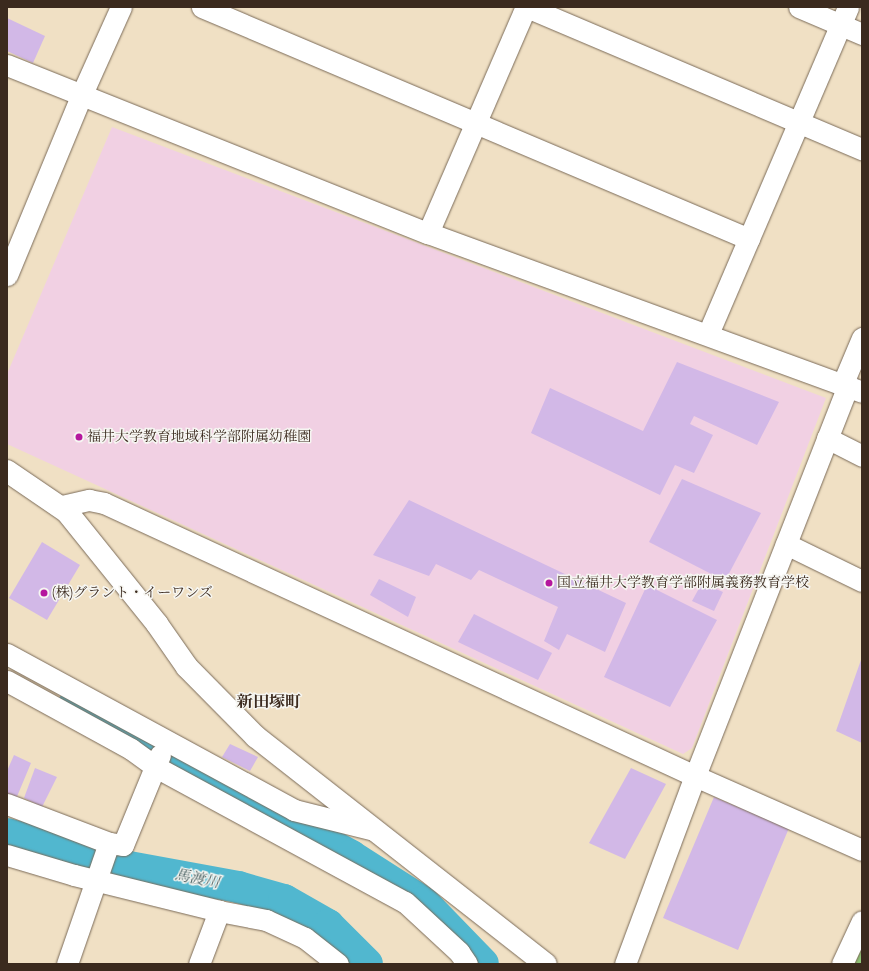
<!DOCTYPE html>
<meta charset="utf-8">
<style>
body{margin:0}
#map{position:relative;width:869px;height:971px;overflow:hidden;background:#f0e0c4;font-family:"IM FELL English","Noto Serif JP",serif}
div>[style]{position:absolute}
.built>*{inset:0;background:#f1d0e3}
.green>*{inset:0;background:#8fc476}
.river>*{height:32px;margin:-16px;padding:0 16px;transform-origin:16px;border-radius:16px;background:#51b7cf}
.building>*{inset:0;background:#d2b8e7}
.roads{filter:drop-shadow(0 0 1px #7a6a58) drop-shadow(0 0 1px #7a6a58)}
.minor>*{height:21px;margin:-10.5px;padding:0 10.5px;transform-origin:10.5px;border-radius:10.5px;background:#fff}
.tertiary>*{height:22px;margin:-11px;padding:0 11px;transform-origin:11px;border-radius:11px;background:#fff}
.dots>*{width:11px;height:11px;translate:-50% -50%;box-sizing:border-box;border:2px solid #f6f6f2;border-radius:50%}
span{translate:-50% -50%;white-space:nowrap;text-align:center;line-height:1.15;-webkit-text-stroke:3px #f6f6f2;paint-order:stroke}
.poi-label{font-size:14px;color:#3b2a1e}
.left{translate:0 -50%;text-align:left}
.water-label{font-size:15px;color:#435b5c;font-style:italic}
.quarter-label{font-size:16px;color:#3b2a1e;font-weight:700}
.frame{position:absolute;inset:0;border:8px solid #3b2a1e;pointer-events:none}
</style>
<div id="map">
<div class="built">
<div style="clip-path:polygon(112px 127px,826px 398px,692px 748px,683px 754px,7px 444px,7px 374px)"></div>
</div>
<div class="green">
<div style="clip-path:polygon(862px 935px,862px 964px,848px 964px)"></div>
</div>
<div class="river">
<div style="left:73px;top:706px;width:316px;rotate:28.3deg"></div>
<div style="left:351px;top:856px;width:85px;rotate:32.6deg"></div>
<div style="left:423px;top:902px;width:86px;rotate:45.9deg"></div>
<div style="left:7px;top:834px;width:126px;rotate:15.1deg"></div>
<div style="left:129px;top:867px;width:111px;rotate:10.4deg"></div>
<div style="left:238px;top:887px;width:48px;rotate:15.8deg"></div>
<div style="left:284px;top:900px;width:51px;rotate:29.6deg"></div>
<div style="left:328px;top:925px;width:55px;rotate:45deg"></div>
</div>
<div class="building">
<div style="clip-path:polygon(7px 18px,45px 36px,33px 63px,7px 51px)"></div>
<div style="clip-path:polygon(677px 362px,779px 402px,757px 445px,694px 416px,690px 424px,713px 435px,694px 473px,675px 465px,660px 495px,531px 433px,550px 388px,643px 431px)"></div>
<div style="clip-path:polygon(682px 479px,761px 513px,725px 581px,649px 542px)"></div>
<div style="clip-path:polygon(409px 500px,626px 603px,605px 652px,567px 634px,559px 650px,544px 641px,558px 607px,479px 570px,471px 580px,436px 564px,429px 576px,373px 555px)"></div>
<div style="clip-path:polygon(42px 542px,80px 565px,47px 620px,9px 598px)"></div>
<div style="clip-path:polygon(379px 579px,416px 597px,408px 617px,370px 595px)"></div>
<div style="clip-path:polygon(702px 583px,723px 592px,714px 611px,692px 601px)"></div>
<div style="clip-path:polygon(647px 585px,717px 620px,670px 707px,604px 677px)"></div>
<div style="clip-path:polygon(474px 614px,552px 653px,538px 680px,458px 642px)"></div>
<div style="clip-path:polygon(862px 657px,862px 743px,836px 731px)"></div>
<div style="clip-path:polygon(230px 744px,258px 757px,250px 771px,222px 757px)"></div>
<div style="clip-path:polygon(14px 755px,31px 763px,16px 799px,7px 796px,7px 771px)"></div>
<div style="clip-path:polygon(35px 768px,57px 777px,42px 807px,24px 798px)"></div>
<div style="clip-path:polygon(631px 768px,666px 784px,625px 859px,589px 843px)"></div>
<div style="clip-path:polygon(714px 797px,789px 828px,738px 950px,663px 918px)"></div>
</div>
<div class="roads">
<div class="minor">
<div style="left:202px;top:7px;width:594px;rotate:22.98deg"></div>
<div style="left:527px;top:7px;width:364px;rotate:23deg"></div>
<div style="left:799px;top:7px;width:69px;rotate:23.2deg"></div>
<div style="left:7px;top:65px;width:453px;rotate:21.8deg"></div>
<div style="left:428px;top:233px;width:462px;rotate:20.1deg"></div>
<div style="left:428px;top:233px;width:246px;rotate:-66.6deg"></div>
<div style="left:7px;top:275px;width:194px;rotate:-67.5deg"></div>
<div style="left:81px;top:96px;width:98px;rotate:-65.8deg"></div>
<div style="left:708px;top:334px;width:356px;rotate:-66.8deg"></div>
<div style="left:843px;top:383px;width:49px;rotate:-67.1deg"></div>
<div style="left:827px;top:438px;width:39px;rotate:27deg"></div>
<div style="left:62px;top:506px;width:28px;rotate:-13deg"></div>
<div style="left:89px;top:500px;width:15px;rotate:11deg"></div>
<div style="left:104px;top:503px;width:651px;rotate:24.79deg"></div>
<div style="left:695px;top:776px;width:183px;rotate:23.9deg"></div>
<div style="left:786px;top:544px;width:85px;rotate:26deg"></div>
<div style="left:7px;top:654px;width:327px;rotate:28.5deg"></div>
<div style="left:294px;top:810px;width:82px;rotate:14deg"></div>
<div style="left:7px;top:681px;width:141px;rotate:28.7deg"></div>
<div style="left:131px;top:749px;width:29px;rotate:36deg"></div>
<div style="left:154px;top:766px;width:285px;rotate:28.5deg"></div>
<div style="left:405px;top:902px;width:74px;rotate:42.8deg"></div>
<div style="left:459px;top:952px;width:14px;rotate:56deg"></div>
<div style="left:7px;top:804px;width:109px;rotate:20.9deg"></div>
<div style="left:109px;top:843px;width:14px;rotate:8deg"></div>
<div style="left:123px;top:845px;width:97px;rotate:-67.7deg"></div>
<div style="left:7px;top:855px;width:70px;rotate:16.6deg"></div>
<div style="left:74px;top:875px;width:149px;rotate:13.9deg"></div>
<div style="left:219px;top:911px;width:48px;rotate:10.8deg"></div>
<div style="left:266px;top:920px;width:43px;rotate:24.8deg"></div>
<div style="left:305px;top:938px;width:42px;rotate:38.2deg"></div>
<div style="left:67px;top:964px;width:128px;rotate:-70.9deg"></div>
<div style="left:199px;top:964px;width:57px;rotate:-69.3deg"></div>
<div style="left:625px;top:964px;width:201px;rotate:-69.6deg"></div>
<div style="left:695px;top:776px;width:420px;rotate:-68.6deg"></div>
<div style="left:842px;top:964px;width:47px;rotate:-65.1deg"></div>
</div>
<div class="tertiary">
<div style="left:7px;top:471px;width:73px;rotate:34.3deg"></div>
<div style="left:67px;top:512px;width:144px;rotate:51.2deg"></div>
<div style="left:157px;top:624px;width:52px;rotate:55.1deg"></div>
<div style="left:187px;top:667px;width:98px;rotate:45.4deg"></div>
<div style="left:256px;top:737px;width:368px;rotate:38.1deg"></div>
</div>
</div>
<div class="dots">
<div style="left:79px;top:437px;background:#b5179e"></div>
<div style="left:549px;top:583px;background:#b5179e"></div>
<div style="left:44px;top:593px;background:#b5179e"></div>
</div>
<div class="poi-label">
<span class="left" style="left:87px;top:437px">福井大学教育地域科学部附属幼稚園</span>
<span class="left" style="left:557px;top:583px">国立福井大学教育学部附属義務教育学校</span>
<span class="left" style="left:52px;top:593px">(株)グラント・イーワンズ</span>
</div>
<div class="water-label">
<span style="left:197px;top:879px;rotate:11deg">馬渡川</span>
</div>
<div class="quarter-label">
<span style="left:269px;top:703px">新田塚町</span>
</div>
<div class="frame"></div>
</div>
